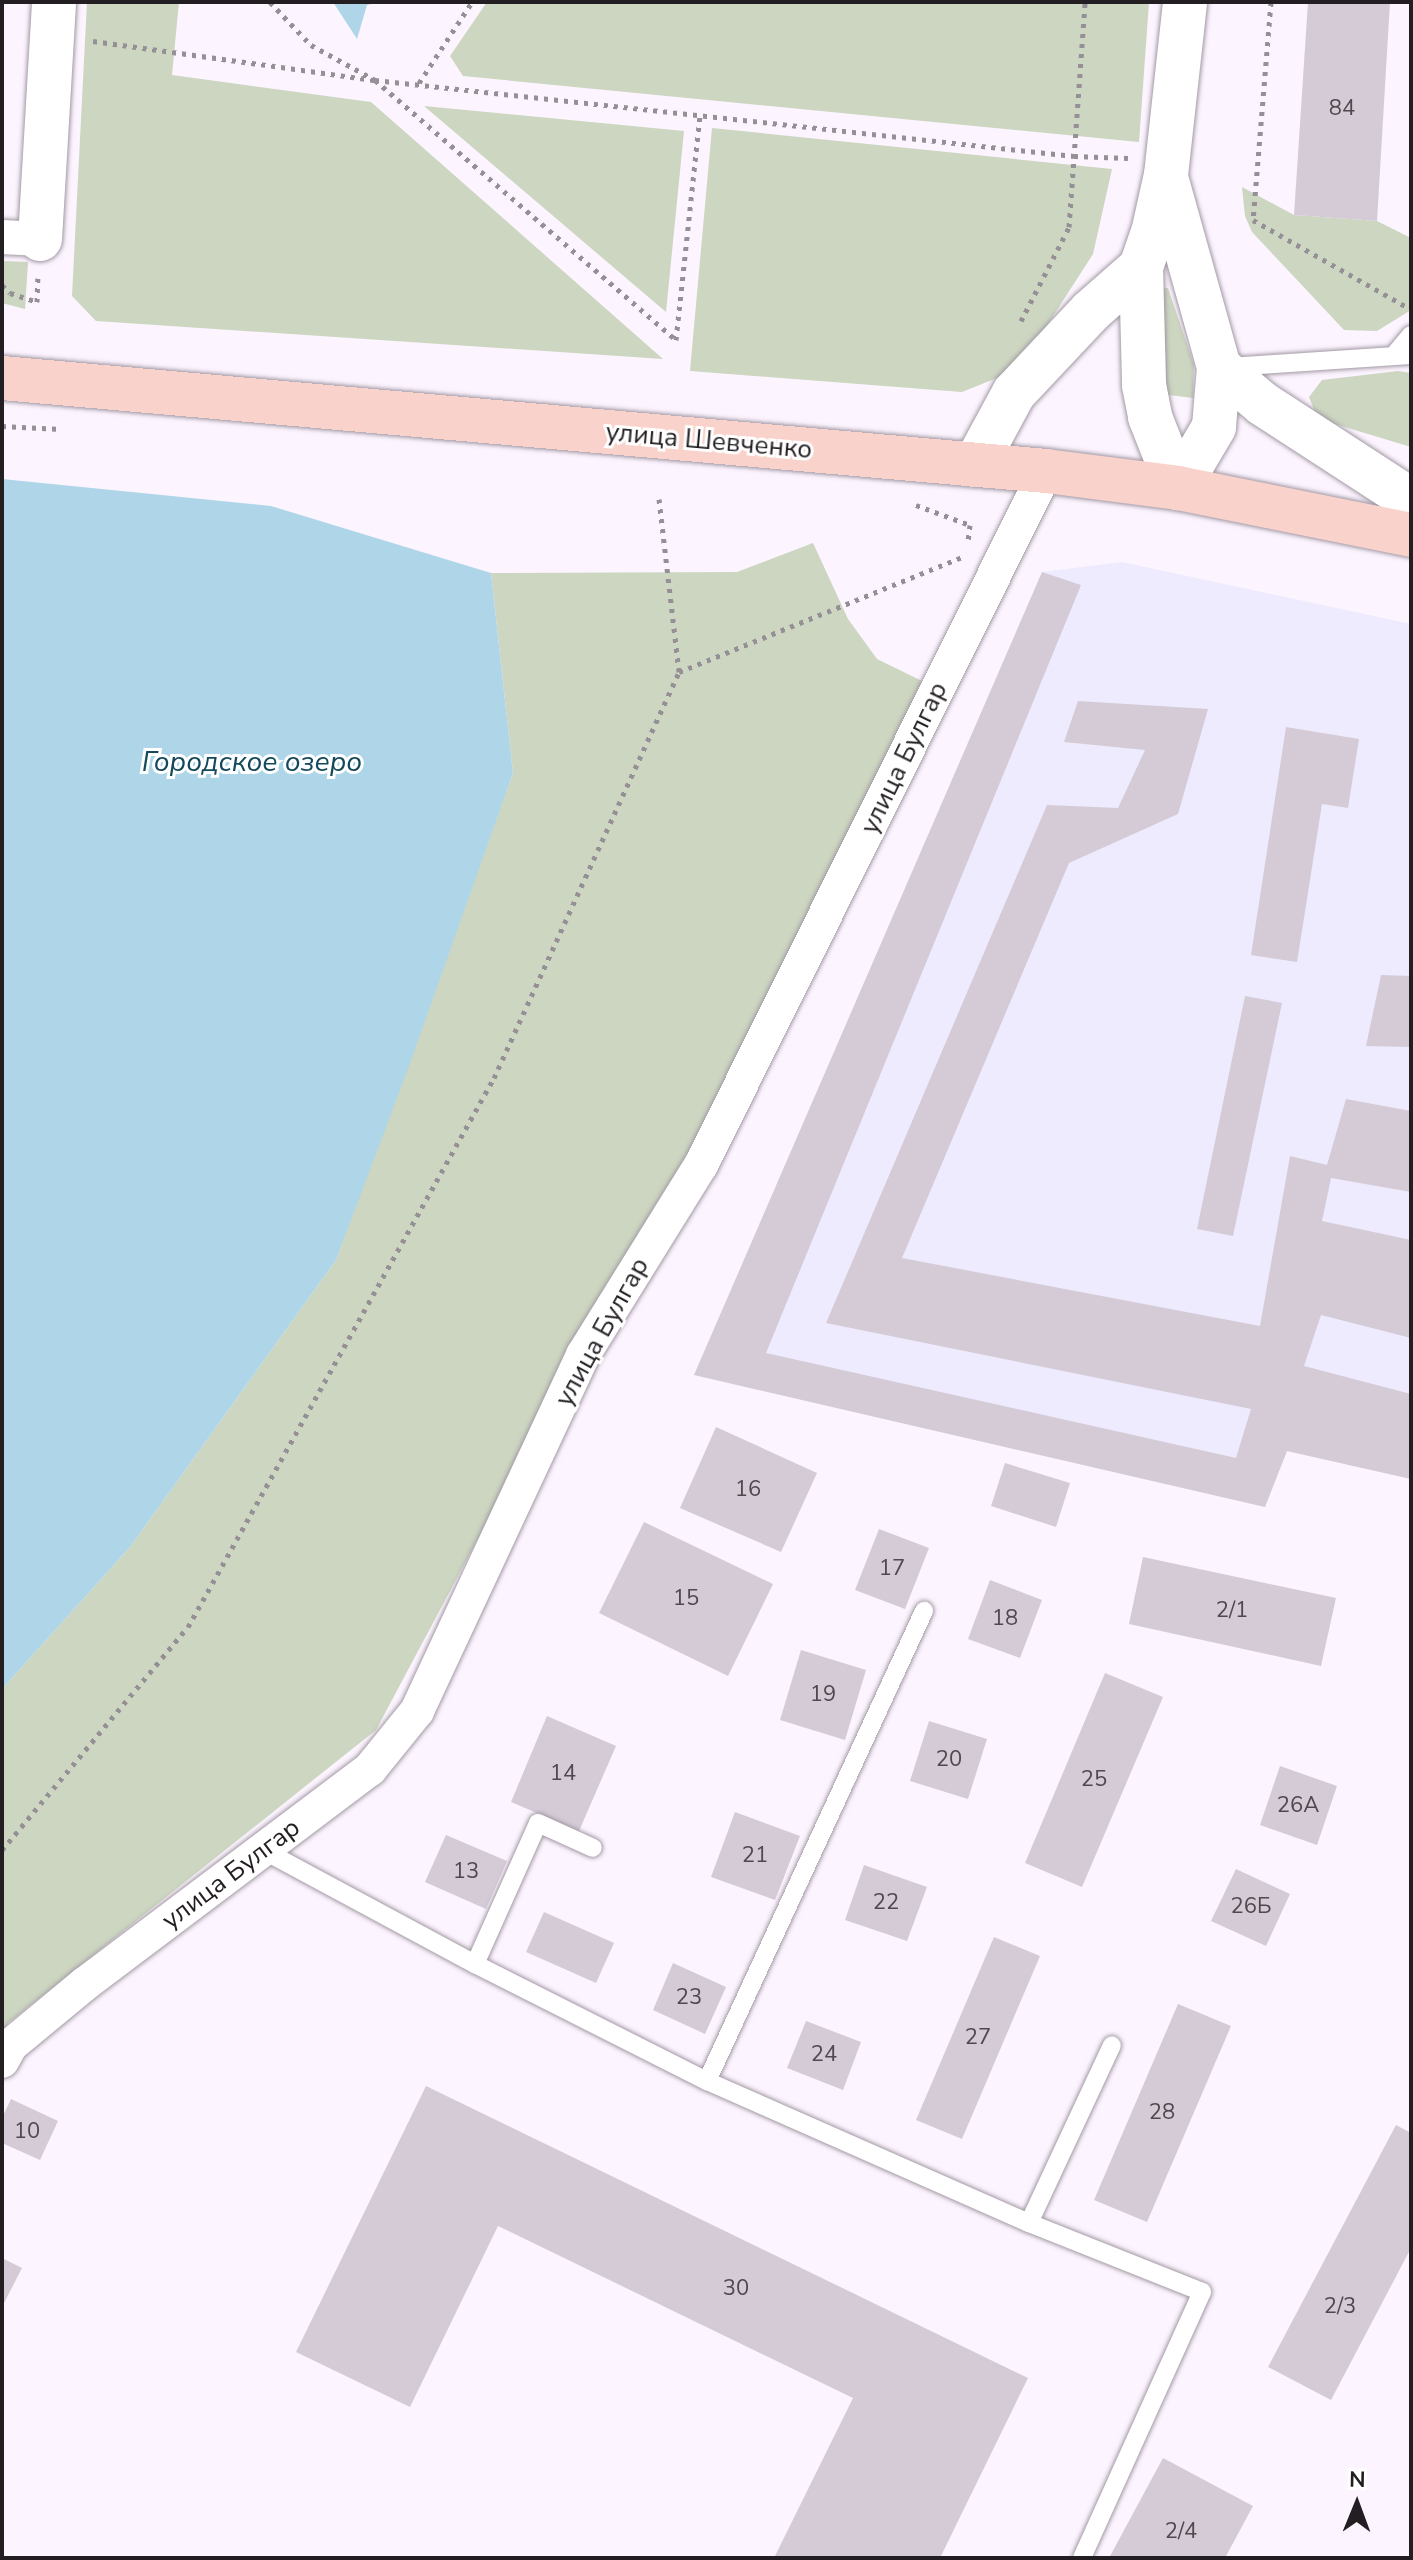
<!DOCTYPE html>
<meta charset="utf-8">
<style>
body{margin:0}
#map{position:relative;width:1413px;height:2560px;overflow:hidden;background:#fcf4fe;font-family:"Nunito Sans",sans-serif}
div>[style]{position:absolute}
.industrial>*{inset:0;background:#edebfd}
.green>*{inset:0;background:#ccd6c0}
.water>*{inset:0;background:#aed6e8}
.building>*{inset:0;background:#d5cbd7}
.path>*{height:5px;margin-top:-2.5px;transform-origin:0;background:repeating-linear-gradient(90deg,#958f96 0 4px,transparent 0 10px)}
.roads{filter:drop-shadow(0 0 2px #a299a4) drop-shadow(0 0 2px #a299a4)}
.lane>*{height:18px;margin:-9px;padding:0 9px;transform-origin:9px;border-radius:9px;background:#fff}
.street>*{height:34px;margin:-17px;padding:0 17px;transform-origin:17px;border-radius:17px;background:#fff}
.secondary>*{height:44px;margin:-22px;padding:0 22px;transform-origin:22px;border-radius:22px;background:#fff}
.primary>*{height:44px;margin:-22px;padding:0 22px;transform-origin:22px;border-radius:22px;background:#f9d3cb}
span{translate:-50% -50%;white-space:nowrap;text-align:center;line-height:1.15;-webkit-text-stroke:6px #fff;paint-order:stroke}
.number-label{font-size:22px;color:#4f494f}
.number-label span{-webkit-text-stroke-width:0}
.street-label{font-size:26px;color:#221e22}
.water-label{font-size:28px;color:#14495c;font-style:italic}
.frame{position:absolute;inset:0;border:4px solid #221e22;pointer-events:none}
.north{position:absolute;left:1317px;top:2464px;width:80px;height:80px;-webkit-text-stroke:6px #fff;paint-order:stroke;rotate:1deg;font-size:22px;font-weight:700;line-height:32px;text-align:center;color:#221e22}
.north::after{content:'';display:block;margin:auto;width:28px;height:36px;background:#221e22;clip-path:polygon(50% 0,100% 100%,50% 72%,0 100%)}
</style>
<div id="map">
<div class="industrial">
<div style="clip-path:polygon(1122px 562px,1411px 624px,1411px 1479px,1287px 1451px,1265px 1507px,694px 1375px,1042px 572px)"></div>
</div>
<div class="green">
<div style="clip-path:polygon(87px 2px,179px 2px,172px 75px,371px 102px,663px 359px,96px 321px,72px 296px)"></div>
<div style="clip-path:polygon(487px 2px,1149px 2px,1139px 142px,463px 76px,450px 56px)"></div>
<div style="clip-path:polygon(424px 106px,684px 131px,666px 312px)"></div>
<div style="clip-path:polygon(712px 128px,1112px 169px,1093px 254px,1019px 369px,962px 392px,690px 371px)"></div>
<div style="clip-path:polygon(1242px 187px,1294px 215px,1377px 221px,1411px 238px,1411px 310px,1377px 331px,1344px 330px,1252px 232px,1245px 216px)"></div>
<div style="clip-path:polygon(2px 261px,28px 262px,25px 309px,2px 303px)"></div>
<div style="clip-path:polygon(1168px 288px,1194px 365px,1193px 398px,1161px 394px,1154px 289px)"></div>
<div style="clip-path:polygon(1398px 371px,1411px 373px,1411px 447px,1325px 421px,1315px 412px,1309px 397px,1322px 380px)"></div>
<div style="clip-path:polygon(813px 543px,848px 619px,877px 659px,922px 681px,716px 1115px,565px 1375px,376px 1730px,8px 2023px,2px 2033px,2px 1689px,130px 1547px,336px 1260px,513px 773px,491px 573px,737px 572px)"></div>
</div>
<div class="water">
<div style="clip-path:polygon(333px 2px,379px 2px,367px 5px,357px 39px)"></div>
<div style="clip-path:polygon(2px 479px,271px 506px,491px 573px,513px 773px,409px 1066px,336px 1260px,130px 1547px,2px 1689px)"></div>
</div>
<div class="building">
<div style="clip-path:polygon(1308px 2px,1390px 2px,1377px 221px,1294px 215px)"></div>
<div style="clip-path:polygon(1042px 572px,1081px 585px,766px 1353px,1236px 1458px,1251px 1409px,826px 1323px,1047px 805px,1118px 808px,1145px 750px,1064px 742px,1078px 701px,1208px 709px,1178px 814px,1069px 863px,902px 1258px,1260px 1326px,1290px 1156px,1327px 1165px,1346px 1099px,1411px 1111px,1411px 1192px,1331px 1178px,1322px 1221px,1411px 1240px,1411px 1338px,1321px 1315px,1304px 1366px,1411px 1394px,1411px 1479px,1287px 1451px,1265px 1507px,694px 1375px)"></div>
<div style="clip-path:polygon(1286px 727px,1359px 739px,1348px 808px,1322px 804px,1297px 962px,1251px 955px)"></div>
<div style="clip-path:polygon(1381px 975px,1411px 976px,1411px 1047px,1366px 1046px)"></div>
<div style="clip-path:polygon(1245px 996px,1282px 1003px,1233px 1236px,1197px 1229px)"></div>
<div style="clip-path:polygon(716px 1427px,817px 1473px,781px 1552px,680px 1508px)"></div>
<div style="clip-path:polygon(1005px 1463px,1070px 1483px,1056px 1527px,991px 1506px)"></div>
<div style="clip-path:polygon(644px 1522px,773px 1584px,728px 1676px,599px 1613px)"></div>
<div style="clip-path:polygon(879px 1529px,929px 1548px,905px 1609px,855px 1590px)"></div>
<div style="clip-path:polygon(1143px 1557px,1336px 1598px,1321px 1666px,1129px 1624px)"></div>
<div style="clip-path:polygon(990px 1580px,1042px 1600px,1020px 1658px,968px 1639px)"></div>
<div style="clip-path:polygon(801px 1650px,866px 1670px,845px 1740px,780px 1720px)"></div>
<div style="clip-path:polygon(1105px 1673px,1163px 1697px,1082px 1887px,1025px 1863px)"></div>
<div style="clip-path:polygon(547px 1716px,616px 1746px,579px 1831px,511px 1802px)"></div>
<div style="clip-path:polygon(929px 1721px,987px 1739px,968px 1799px,910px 1781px)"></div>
<div style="clip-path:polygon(1280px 1766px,1337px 1786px,1317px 1845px,1260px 1825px)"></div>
<div style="clip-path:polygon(735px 1812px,800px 1836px,775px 1900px,711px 1877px)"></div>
<div style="clip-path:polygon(446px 1835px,507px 1861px,486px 1909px,425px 1882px)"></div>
<div style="clip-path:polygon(864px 1865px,927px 1887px,907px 1941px,845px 1920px)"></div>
<div style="clip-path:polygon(1236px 1869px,1290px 1894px,1266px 1946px,1211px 1921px)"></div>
<div style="clip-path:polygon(544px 1912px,614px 1943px,596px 1983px,526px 1952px)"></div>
<div style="clip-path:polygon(994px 1937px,1040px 1956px,962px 2139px,916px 2120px)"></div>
<div style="clip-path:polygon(673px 1963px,726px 1987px,705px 2034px,653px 2010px)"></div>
<div style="clip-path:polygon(1178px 2004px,1231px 2026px,1147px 2222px,1094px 2200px)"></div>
<div style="clip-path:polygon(806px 2021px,861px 2042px,843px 2090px,787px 2068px)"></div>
<div style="clip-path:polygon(426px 2086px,1028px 2378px,940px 2558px,774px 2558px,853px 2398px,498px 2226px,410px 2407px,296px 2352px)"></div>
<div style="clip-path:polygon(11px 2099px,58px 2121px,40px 2160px,2px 2143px,2px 2118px)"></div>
<div style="clip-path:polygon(1396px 2125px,1411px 2133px,1411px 2248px,1331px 2400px,1268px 2367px)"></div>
<div style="clip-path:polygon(2px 2258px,22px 2268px,2px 2307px)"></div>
<div style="clip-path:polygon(1163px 2458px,1253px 2506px,1225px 2558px,1109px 2558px)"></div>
</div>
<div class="path">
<div style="left:270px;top:2px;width:59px;rotate:46.4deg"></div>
<div style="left:311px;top:45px;width:73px;rotate:28.7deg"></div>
<div style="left:375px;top:80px;width:398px;rotate:40.8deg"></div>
<div style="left:676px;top:340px;width:225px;rotate:-83.9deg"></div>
<div style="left:1271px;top:2px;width:219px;rotate:94.7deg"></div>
<div style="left:1253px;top:220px;width:177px;rotate:29.5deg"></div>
<div style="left:93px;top:41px;width:285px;rotate:7.9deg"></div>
<div style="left:375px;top:80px;width:703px;rotate:6.21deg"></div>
<div style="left:1074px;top:156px;width:54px;rotate:2.1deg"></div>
<div style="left:419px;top:83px;width:97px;rotate:-56.8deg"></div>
<div style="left:2px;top:285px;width:11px;rotate:45deg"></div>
<div style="left:10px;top:293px;width:28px;rotate:18deg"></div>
<div style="left:37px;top:302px;width:24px;rotate:-88deg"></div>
<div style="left:1021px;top:321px;width:106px;rotate:-62.9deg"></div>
<div style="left:1069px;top:227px;width:226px;rotate:-85.9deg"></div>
<div style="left:2px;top:426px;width:59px;rotate:2.9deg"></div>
<div style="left:659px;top:499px;width:174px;rotate:83.4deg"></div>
<div style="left:916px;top:505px;width:58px;rotate:20.3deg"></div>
<div style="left:970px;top:525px;width:16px;rotate:97deg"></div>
<div style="left:2px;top:1850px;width:290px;rotate:-50.2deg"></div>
<div style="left:188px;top:1627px;width:629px;rotate:-60.87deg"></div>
<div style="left:494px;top:1078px;width:446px;rotate:-65.5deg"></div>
<div style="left:679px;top:672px;width:305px;rotate:-22.1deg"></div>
</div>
<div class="roads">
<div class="lane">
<div style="left:1395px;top:354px;width:25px;rotate:-50deg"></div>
<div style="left:1229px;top:367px;width:182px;rotate:-3.8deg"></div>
<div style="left:263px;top:1850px;width:241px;rotate:28.3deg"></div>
<div style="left:475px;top:1964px;width:260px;rotate:26.8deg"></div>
<div style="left:707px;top:2081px;width:352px;rotate:23.8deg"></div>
<div style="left:1029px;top:2223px;width:186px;rotate:21.7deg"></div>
<div style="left:1202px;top:2292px;width:292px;rotate:114.3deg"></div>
<div style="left:475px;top:1964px;width:154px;rotate:-65.9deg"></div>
<div style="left:538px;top:1823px;width:60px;rotate:24.4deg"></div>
<div style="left:707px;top:2081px;width:518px;rotate:-65.22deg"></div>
<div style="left:1029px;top:2223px;width:196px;rotate:-65deg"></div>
</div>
<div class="street">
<div style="left:2px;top:237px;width:38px;rotate:3deg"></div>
<div style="left:2px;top:2061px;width:18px;rotate:-61deg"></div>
<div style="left:11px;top:2045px;width:97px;rotate:-39.6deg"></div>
<div style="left:86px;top:1983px;width:356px;rotate:-37deg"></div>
<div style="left:370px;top:1769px;width:75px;rotate:-51deg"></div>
<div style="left:417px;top:1711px;width:393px;rotate:-65deg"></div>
<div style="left:583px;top:1355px;width:224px;rotate:-58.2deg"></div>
<div style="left:701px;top:1165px;width:775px;rotate:-63.57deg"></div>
</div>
<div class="secondary">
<div style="left:1167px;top:181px;width:193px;rotate:74.4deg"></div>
<div style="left:1219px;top:367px;width:60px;rotate:94.8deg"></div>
<div style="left:1214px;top:427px;width:71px;rotate:120.5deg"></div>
<div style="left:40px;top:239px;width:237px;rotate:-86.6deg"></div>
<div style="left:1141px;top:267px;width:118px;rotate:88.5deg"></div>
<div style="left:1144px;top:385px;width:33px;rotate:79deg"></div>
<div style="left:1150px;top:417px;width:76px;rotate:68.5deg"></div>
<div style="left:1219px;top:367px;width:57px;rotate:40.1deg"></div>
<div style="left:1263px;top:404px;width:176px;rotate:33deg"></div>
<div style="left:975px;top:465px;width:82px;rotate:-61.6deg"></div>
<div style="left:1014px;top:393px;width:112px;rotate:-46.8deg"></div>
<div style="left:1091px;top:311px;width:67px;rotate:-41.3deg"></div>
<div style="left:1141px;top:267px;width:36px;rotate:-71deg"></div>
<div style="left:1153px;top:233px;width:59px;rotate:-77.4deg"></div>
<div style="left:1166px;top:175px;width:174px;rotate:-83.7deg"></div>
</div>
<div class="primary">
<div style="left:2px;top:378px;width:1048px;rotate:5.09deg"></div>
<div style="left:1046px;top:471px;width:133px;rotate:7.3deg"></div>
<div style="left:1178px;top:488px;width:238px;rotate:11.4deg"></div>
</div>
</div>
<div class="number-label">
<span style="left:1342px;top:109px">84</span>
<span style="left:748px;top:1490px">16</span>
<span style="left:892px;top:1569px">17</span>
<span style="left:686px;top:1599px">15</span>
<span style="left:1232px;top:1611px">2/1</span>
<span style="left:1005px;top:1619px">18</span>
<span style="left:823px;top:1695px">19</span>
<span style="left:949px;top:1760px">20</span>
<span style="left:563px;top:1774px">14</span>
<span style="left:1094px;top:1780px">25</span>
<span style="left:1298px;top:1806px">26А</span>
<span style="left:755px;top:1856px">21</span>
<span style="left:466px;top:1872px">13</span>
<span style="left:886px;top:1903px">22</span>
<span style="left:1251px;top:1907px">26Б</span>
<span style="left:689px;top:1998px">23</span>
<span style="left:978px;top:2038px">27</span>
<span style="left:824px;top:2055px">24</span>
<span style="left:1162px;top:2113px">28</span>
<span style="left:27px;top:2132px">10</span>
<span style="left:736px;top:2289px">30</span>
<span style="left:1340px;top:2307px">2/3</span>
<span style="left:1181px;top:2532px">2/4</span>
</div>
<div class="street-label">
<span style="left:709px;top:441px;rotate:5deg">улица Шевченко</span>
<span style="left:904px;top:758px;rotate:-64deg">улица Булгар</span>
<span style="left:602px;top:1332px;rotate:-61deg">улица Булгар</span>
<span style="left:231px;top:1874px;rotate:-37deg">улица Булгар</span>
</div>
<div class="water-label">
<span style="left:252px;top:762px">Городское озеро</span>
</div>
<div class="frame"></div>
<div class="north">N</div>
</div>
